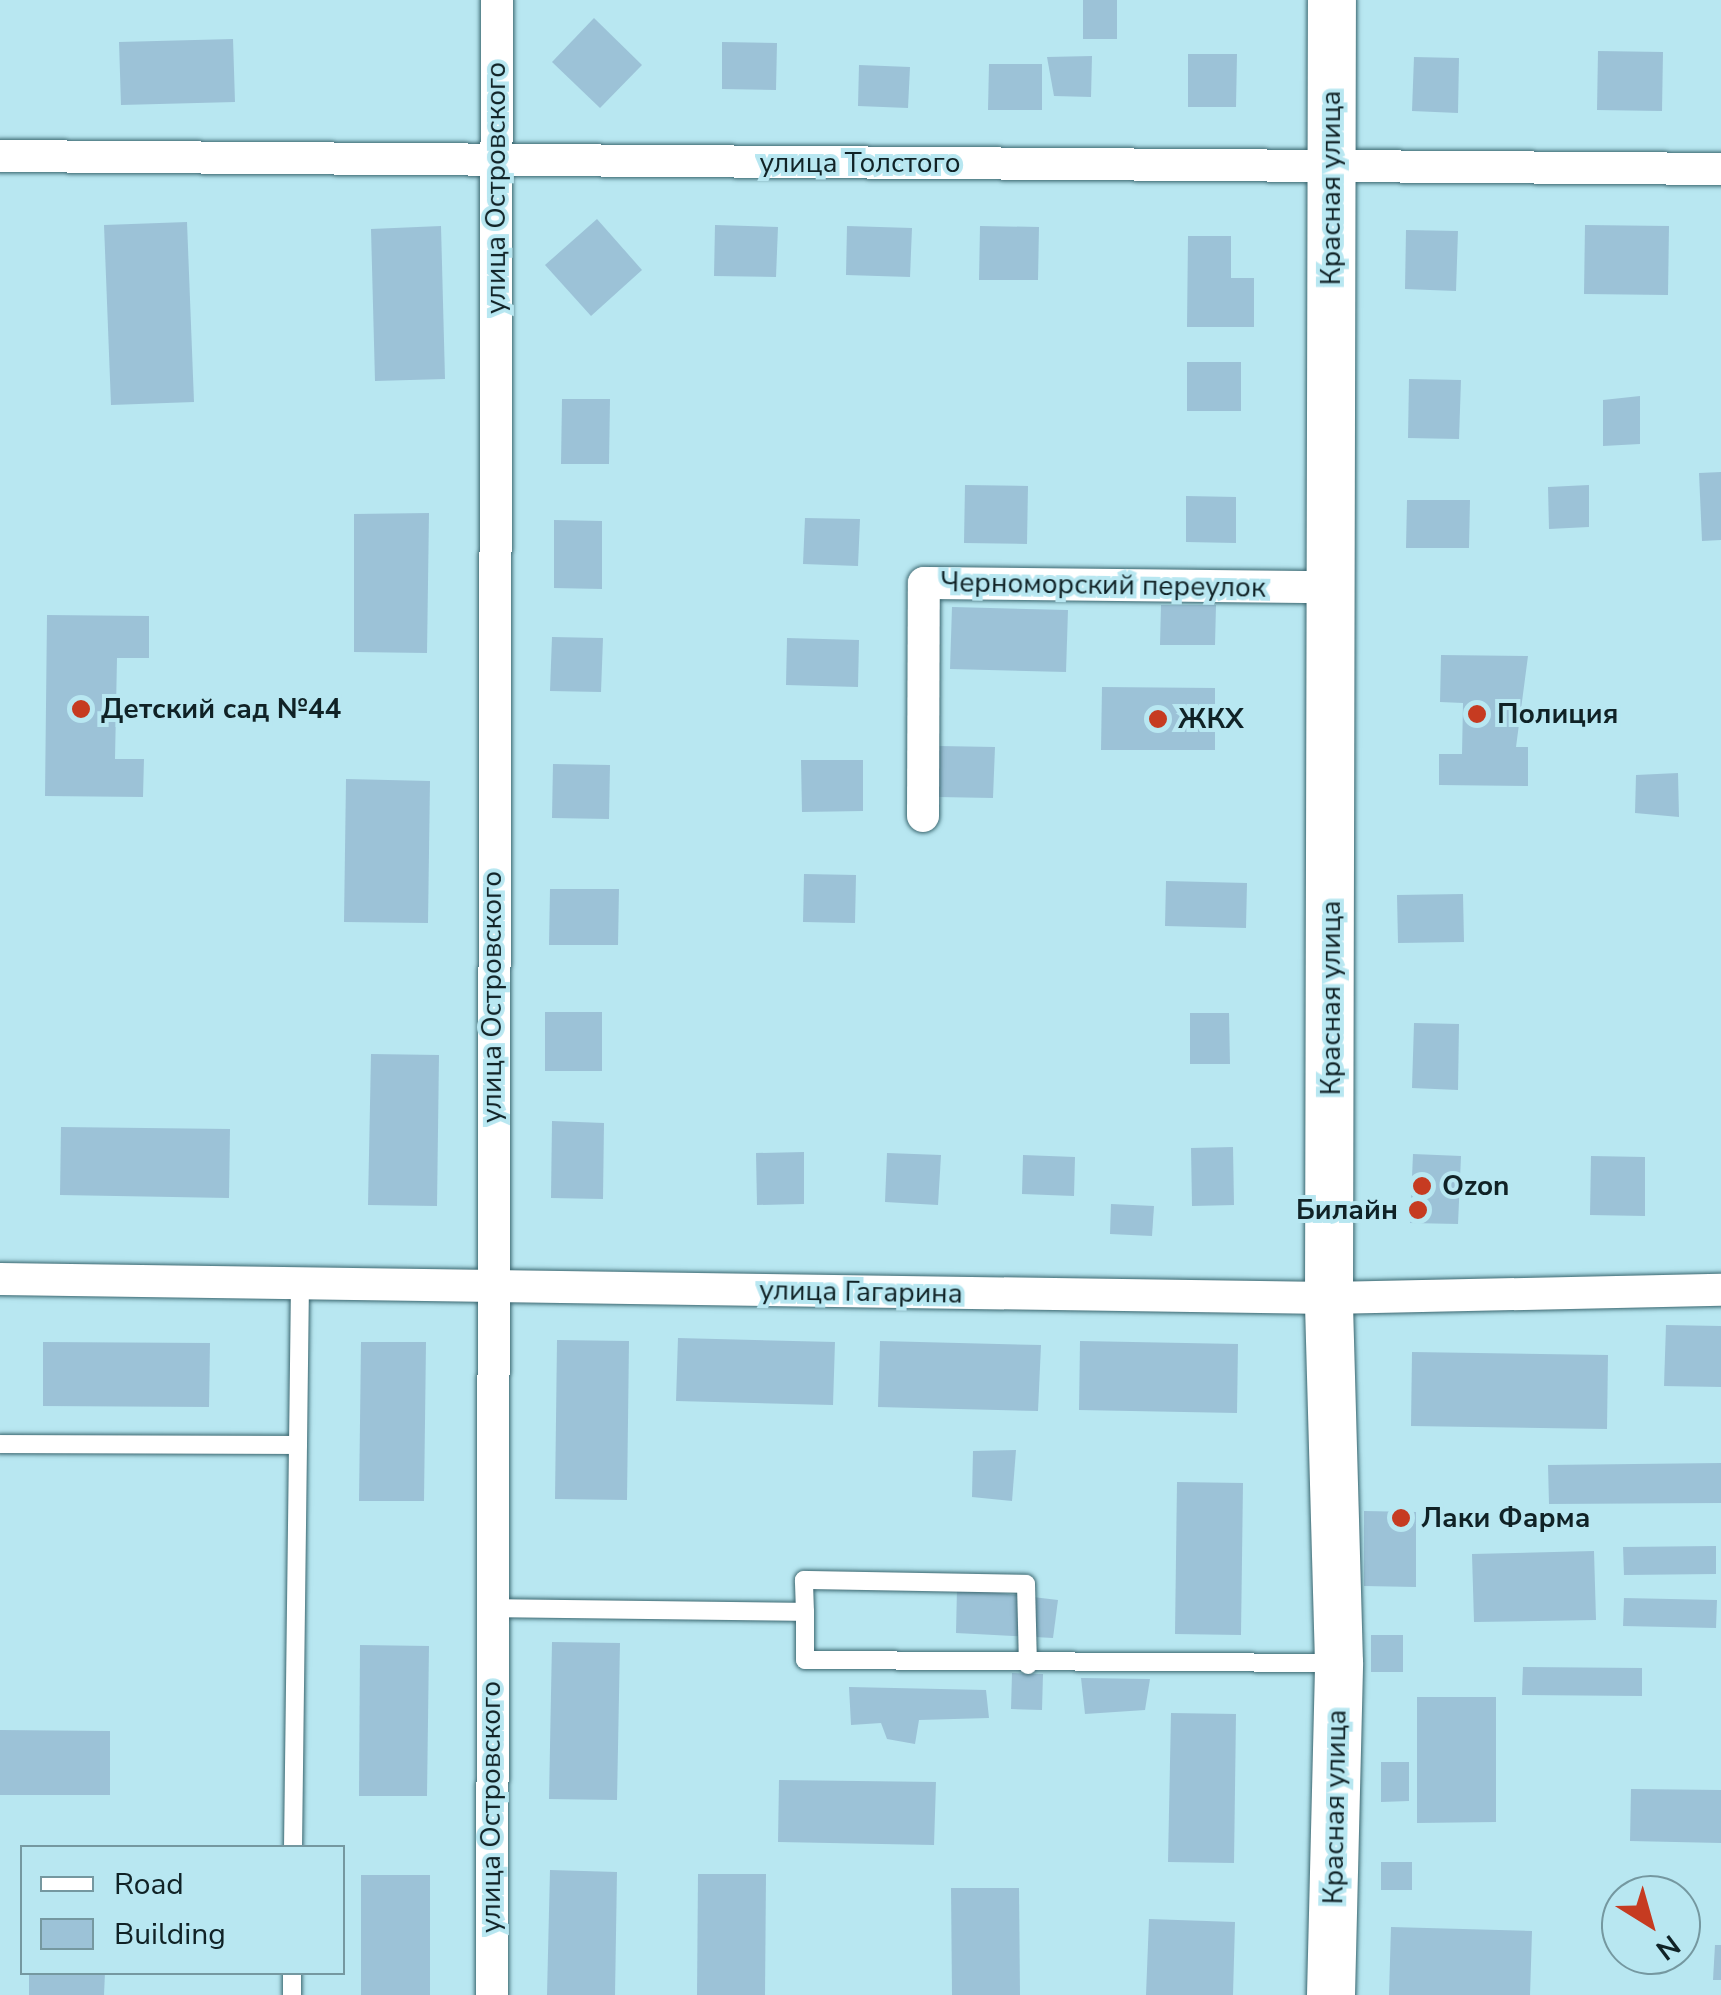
<!DOCTYPE html>
<meta charset="utf-8">
<style>
body{margin:0}
#map{position:relative;width:1721px;height:1995px;overflow:hidden;background:#b8e7f1;font-family:"Nunito Sans",sans-serif}
div>[style]{position:absolute}
.building>*{inset:0;background:#9cc2d7}
.roads{filter:drop-shadow(0 0 2px #3a666f) drop-shadow(0 0 2px #3a666f)}
.lane>*{height:18px;margin:-9px;padding:0 9px;transform-origin:9px;border-radius:9px;background:#fff}
.street>*{height:32px;margin:-16px;padding:0 16px;transform-origin:16px;border-radius:16px;background:#fff}
.secondary>*{height:48px;margin:-24px;padding:0 24px;transform-origin:24px;border-radius:24px;background:#fff}
.dots>*{width:28px;height:28px;translate:-50% -50%;box-sizing:border-box;border:5px solid #b8e7f1;border-radius:50%}
span{translate:-50% -50%;white-space:nowrap;text-align:center;line-height:1.15;-webkit-text-stroke:8px #b8e7f1;paint-order:stroke}
.street-label{font-size:28px;color:#102226}
.poi-label{font-size:28px;color:#102226;font-weight:700}
.left{translate:0 -50%;text-align:left}
.right{translate:-100% -50%;text-align:right}
.legend{position:absolute;left:20px;top:1845px;width:325px;height:130px;box-sizing:border-box;background:#b8e7f1;border:2px solid #7598a0;margin:0;padding:12px 18px;list-style:none;font-size:30px;color:#102226}
.legend li{display:flex;align-items:center;gap:20px;height:50px}
.legend b{width:50px;border:2px solid #7598a0}
.north{position:absolute;left:1601px;top:1875px;width:100px;height:100px;box-sizing:border-box;background:#b8e7f1;border:2px solid #7598a0;border-radius:50%;rotate:143deg;font-size:28px;font-weight:700;line-height:40px;text-align:center;color:#102226}
.north::after{content:'';display:block;margin:auto;width:35px;height:45px;background:#c63b21;clip-path:polygon(50% 0,100% 100%,50% 72%,0 100%)}
</style>
<div id="map">
<div class="building">
<div style="clip-path:polygon(1083px 0,1117px 0,1117px 39px,1083px 39px)"></div>
<div style="clip-path:polygon(594px 18px,642px 65px,600px 108px,552px 62px)"></div>
<div style="clip-path:polygon(233px 39px,235px 102px,121px 105px,119px 42px)"></div>
<div style="clip-path:polygon(722px 42px,777px 43px,776px 90px,722px 89px)"></div>
<div style="clip-path:polygon(1598px 51px,1663px 52px,1662px 111px,1597px 110px)"></div>
<div style="clip-path:polygon(1188px 54px,1237px 54px,1236px 107px,1188px 107px)"></div>
<div style="clip-path:polygon(1092px 56px,1091px 97px,1054px 96px,1047px 57px)"></div>
<div style="clip-path:polygon(1414px 57px,1459px 58px,1458px 113px,1412px 111px)"></div>
<div style="clip-path:polygon(989px 64px,1042px 64px,1042px 110px,988px 110px)"></div>
<div style="clip-path:polygon(859px 65px,910px 67px,908px 108px,858px 106px)"></div>
<div style="clip-path:polygon(597px 219px,642px 270px,591px 316px,545px 265px)"></div>
<div style="clip-path:polygon(187px 222px,194px 402px,111px 405px,104px 225px)"></div>
<div style="clip-path:polygon(715px 225px,778px 227px,776px 277px,714px 276px)"></div>
<div style="clip-path:polygon(1585px 225px,1669px 226px,1668px 295px,1584px 294px)"></div>
<div style="clip-path:polygon(441px 226px,445px 379px,375px 381px,371px 229px)"></div>
<div style="clip-path:polygon(847px 226px,912px 228px,910px 277px,846px 275px)"></div>
<div style="clip-path:polygon(980px 226px,1039px 227px,1038px 280px,979px 280px)"></div>
<div style="clip-path:polygon(1406px 230px,1458px 231px,1456px 291px,1405px 289px)"></div>
<div style="clip-path:polygon(1188px 236px,1231px 236px,1231px 278px,1254px 278px,1254px 327px,1187px 327px)"></div>
<div style="clip-path:polygon(1187px 362px,1241px 362px,1241px 411px,1187px 411px)"></div>
<div style="clip-path:polygon(1409px 379px,1461px 380px,1459px 439px,1408px 438px)"></div>
<div style="clip-path:polygon(1640px 396px,1640px 444px,1603px 446px,1603px 400px)"></div>
<div style="clip-path:polygon(562px 399px,610px 399px,609px 464px,561px 464px)"></div>
<div style="clip-path:polygon(1721px 472px,1721px 540px,1702px 541px,1699px 473px)"></div>
<div style="clip-path:polygon(965px 485px,1028px 486px,1027px 544px,964px 543px)"></div>
<div style="clip-path:polygon(1589px 485px,1589px 527px,1549px 529px,1548px 487px)"></div>
<div style="clip-path:polygon(1186px 496px,1236px 497px,1236px 543px,1186px 542px)"></div>
<div style="clip-path:polygon(1407px 500px,1470px 500px,1469px 548px,1406px 548px)"></div>
<div style="clip-path:polygon(429px 513px,427px 653px,354px 652px,354px 514px)"></div>
<div style="clip-path:polygon(805px 518px,860px 519px,858px 566px,803px 564px)"></div>
<div style="clip-path:polygon(554px 520px,602px 521px,602px 589px,554px 588px)"></div>
<div style="clip-path:polygon(1161px 605px,1216px 605px,1215px 645px,1160px 645px)"></div>
<div style="clip-path:polygon(952px 607px,1068px 610px,1066px 672px,950px 669px)"></div>
<div style="clip-path:polygon(47px 615px,149px 616px,149px 658px,117px 658px,115px 759px,144px 759px,143px 797px,45px 796px)"></div>
<div style="clip-path:polygon(552px 637px,603px 638px,601px 692px,550px 691px)"></div>
<div style="clip-path:polygon(787px 638px,859px 640px,858px 687px,786px 685px)"></div>
<div style="clip-path:polygon(1441px 655px,1528px 656px,1516px 747px,1528px 747px,1528px 786px,1439px 785px,1439px 754px,1462px 754px,1463px 703px,1440px 702px)"></div>
<div style="clip-path:polygon(1102px 687px,1215px 688px,1215px 750px,1101px 750px)"></div>
<div style="clip-path:polygon(939px 746px,995px 747px,993px 798px,938px 797px)"></div>
<div style="clip-path:polygon(801px 760px,863px 760px,863px 811px,802px 812px)"></div>
<div style="clip-path:polygon(553px 764px,610px 765px,609px 819px,552px 818px)"></div>
<div style="clip-path:polygon(1678px 773px,1679px 817px,1635px 813px,1636px 775px)"></div>
<div style="clip-path:polygon(346px 779px,430px 781px,428px 923px,344px 922px)"></div>
<div style="clip-path:polygon(804px 874px,856px 875px,855px 923px,803px 922px)"></div>
<div style="clip-path:polygon(1166px 881px,1247px 883px,1246px 928px,1165px 926px)"></div>
<div style="clip-path:polygon(550px 889px,619px 889px,618px 945px,549px 945px)"></div>
<div style="clip-path:polygon(1463px 894px,1464px 942px,1398px 943px,1397px 895px)"></div>
<div style="clip-path:polygon(545px 1012px,602px 1012px,602px 1071px,545px 1071px)"></div>
<div style="clip-path:polygon(1190px 1013px,1229px 1013px,1230px 1064px,1190px 1064px)"></div>
<div style="clip-path:polygon(1414px 1023px,1459px 1024px,1458px 1090px,1412px 1088px)"></div>
<div style="clip-path:polygon(371px 1054px,439px 1055px,437px 1206px,368px 1205px)"></div>
<div style="clip-path:polygon(552px 1121px,604px 1123px,603px 1199px,551px 1198px)"></div>
<div style="clip-path:polygon(61px 1127px,230px 1129px,229px 1198px,60px 1195px)"></div>
<div style="clip-path:polygon(1233px 1147px,1234px 1205px,1192px 1206px,1191px 1148px)"></div>
<div style="clip-path:polygon(804px 1152px,804px 1204px,757px 1205px,756px 1153px)"></div>
<div style="clip-path:polygon(887px 1153px,941px 1155px,938px 1205px,885px 1202px)"></div>
<div style="clip-path:polygon(1413px 1154px,1461px 1156px,1458px 1224px,1410px 1223px)"></div>
<div style="clip-path:polygon(1023px 1155px,1075px 1157px,1074px 1196px,1022px 1194px)"></div>
<div style="clip-path:polygon(1591px 1156px,1645px 1157px,1645px 1216px,1590px 1215px)"></div>
<div style="clip-path:polygon(1111px 1204px,1154px 1206px,1152px 1236px,1110px 1234px)"></div>
<div style="clip-path:polygon(1666px 1325px,1721px 1326px,1721px 1387px,1664px 1386px)"></div>
<div style="clip-path:polygon(678px 1338px,835px 1342px,833px 1405px,676px 1401px)"></div>
<div style="clip-path:polygon(557px 1340px,629px 1341px,627px 1500px,555px 1499px)"></div>
<div style="clip-path:polygon(880px 1341px,1041px 1345px,1038px 1411px,878px 1407px)"></div>
<div style="clip-path:polygon(1080px 1341px,1238px 1344px,1237px 1413px,1079px 1410px)"></div>
<div style="clip-path:polygon(43px 1342px,210px 1343px,209px 1407px,43px 1406px)"></div>
<div style="clip-path:polygon(361px 1342px,426px 1342px,424px 1501px,359px 1501px)"></div>
<div style="clip-path:polygon(1412px 1352px,1608px 1355px,1607px 1429px,1411px 1426px)"></div>
<div style="clip-path:polygon(1016px 1450px,1012px 1501px,972px 1497px,973px 1451px)"></div>
<div style="clip-path:polygon(1721px 1463px,1721px 1503px,1549px 1504px,1548px 1465px)"></div>
<div style="clip-path:polygon(1177px 1482px,1243px 1483px,1241px 1635px,1175px 1634px)"></div>
<div style="clip-path:polygon(1364px 1511px,1416px 1512px,1416px 1587px,1364px 1586px)"></div>
<div style="clip-path:polygon(1716px 1546px,1716px 1574px,1624px 1575px,1623px 1547px)"></div>
<div style="clip-path:polygon(1594px 1551px,1596px 1620px,1474px 1622px,1472px 1554px)"></div>
<div style="clip-path:polygon(957px 1588px,1058px 1600px,1053px 1638px,956px 1633px)"></div>
<div style="clip-path:polygon(1624px 1598px,1717px 1600px,1716px 1628px,1623px 1626px)"></div>
<div style="clip-path:polygon(1371px 1635px,1403px 1635px,1403px 1672px,1371px 1672px)"></div>
<div style="clip-path:polygon(552px 1642px,620px 1643px,617px 1800px,549px 1799px)"></div>
<div style="clip-path:polygon(360px 1645px,429px 1646px,427px 1796px,359px 1796px)"></div>
<div style="clip-path:polygon(1523px 1667px,1642px 1668px,1642px 1696px,1522px 1695px)"></div>
<div style="clip-path:polygon(1012px 1673px,1043px 1674px,1042px 1710px,1011px 1709px)"></div>
<div style="clip-path:polygon(1081px 1678px,1150px 1679px,1145px 1710px,1085px 1714px)"></div>
<div style="clip-path:polygon(849px 1687px,986px 1690px,989px 1718px,919px 1720px,915px 1744px,887px 1739px,881px 1723px,851px 1725px)"></div>
<div style="clip-path:polygon(1417px 1697px,1496px 1697px,1496px 1822px,1417px 1823px)"></div>
<div style="clip-path:polygon(1171px 1713px,1236px 1714px,1234px 1863px,1168px 1862px)"></div>
<div style="clip-path:polygon(0 1730px,110px 1731px,110px 1795px,0 1795px)"></div>
<div style="clip-path:polygon(1381px 1762px,1409px 1762px,1409px 1801px,1381px 1802px)"></div>
<div style="clip-path:polygon(779px 1780px,936px 1782px,934px 1845px,778px 1842px)"></div>
<div style="clip-path:polygon(1631px 1789px,1721px 1790px,1721px 1843px,1630px 1841px)"></div>
<div style="clip-path:polygon(1381px 1862px,1412px 1862px,1412px 1890px,1381px 1890px)"></div>
<div style="clip-path:polygon(550px 1870px,617px 1872px,615px 1995px,547px 1995px)"></div>
<div style="clip-path:polygon(698px 1874px,766px 1874px,765px 1995px,697px 1995px)"></div>
<div style="clip-path:polygon(361px 1875px,430px 1875px,430px 1995px,361px 1995px)"></div>
<div style="clip-path:polygon(951px 1888px,1019px 1888px,1020px 1995px,952px 1995px)"></div>
<div style="clip-path:polygon(1149px 1919px,1235px 1922px,1233px 1995px,1146px 1995px)"></div>
<div style="clip-path:polygon(1391px 1927px,1532px 1931px,1530px 1995px,1389px 1995px)"></div>
<div style="clip-path:polygon(1715px 1945px,1721px 1945px,1721px 1980px,1713px 1980px)"></div>
<div style="clip-path:polygon(29px 1972px,105px 1972px,104px 1995px,29px 1995px)"></div>
</div>
<div class="roads">
<div class="lane">
<div style="left:0;top:1444px;width:298px;rotate:0.2deg"></div>
<div style="left:491px;top:1608px;width:314px;rotate:0.7deg"></div>
<div style="left:805px;top:1612px;width:48px;rotate:90deg"></div>
<div style="left:805px;top:1660px;width:531px;rotate:0.32deg"></div>
<div style="left:805px;top:1612px;width:32px;rotate:-92deg"></div>
<div style="left:804px;top:1580px;width:222px;rotate:1deg"></div>
<div style="left:1026px;top:1584px;width:81px;rotate:88.6deg"></div>
<div style="left:293px;top:1848px;width:564px;rotate:-89.29deg"></div>
<div style="left:292px;top:1995px;width:23px;rotate:-90deg"></div>
</div>
<div class="street">
<div style="left:0;top:156px;width:1721px;rotate:0.43deg"></div>
<div style="left:923px;top:816px;width:233px;rotate:-89.8deg"></div>
<div style="left:924px;top:583px;width:410px;rotate:0.6deg"></div>
<div style="left:0;top:1279px;width:1329px;rotate:0.82deg"></div>
<div style="left:1329px;top:1298px;width:392px;rotate:-1.2deg"></div>
<div style="left:492px;top:1995px;width:1995px;rotate:-89.86deg"></div>
</div>
<div class="secondary">
<div style="left:1331px;top:1995px;width:332px;rotate:-88.6deg"></div>
<div style="left:1339px;top:1663px;width:365px;rotate:-91.6deg"></div>
<div style="left:1329px;top:1298px;width:1298px;rotate:-89.87deg"></div>
</div>
</div>
<div class="dots">
<div style="left:81px;top:709px;background:#c63b21"></div>
<div style="left:1477px;top:714px;background:#c63b21"></div>
<div style="left:1158px;top:719px;background:#c63b21"></div>
<div style="left:1422px;top:1186px;background:#c63b21"></div>
<div style="left:1418px;top:1210px;background:#c63b21"></div>
<div style="left:1401px;top:1518px;background:#c63b21"></div>
</div>
<div class="street-label">
<span style="left:860px;top:163px">улица Толстого</span>
<span style="left:496px;top:188px;rotate:-90deg">улица Островского</span>
<span style="left:1331px;top:188px;rotate:-90deg">Красная улица</span>
<span style="left:1103px;top:585px;rotate:1deg">Черноморский переулок</span>
<span style="left:492px;top:997px;rotate:-90deg">улица Островского</span>
<span style="left:1331px;top:998px;rotate:-90deg">Красная улица</span>
<span style="left:861px;top:1292px;rotate:1deg">улица Гагарина</span>
<span style="left:491px;top:1807px;rotate:-90deg">улица Островского</span>
<span style="left:1335px;top:1807px;rotate:-89deg">Красная улица</span>
</div>
<div class="poi-label">
<span class="left" style="left:101px;top:709px">Детский сад №44</span>
<span class="left" style="left:1497px;top:714px">Полиция</span>
<span class="left" style="left:1178px;top:719px">ЖКХ</span>
<span class="left" style="left:1442px;top:1186px">Ozon</span>
<span class="right" style="left:1398px;top:1210px">Билайн</span>
<span class="left" style="left:1421px;top:1518px">Лаки Фарма</span>
</div>
<ul class="legend">
<li><b style="height:12px;background:#fff"></b>Road</li>
<li><b style="height:28px;background:#9cc2d7"></b>Building</li>
</ul>
<div class="north">N</div>
</div>
